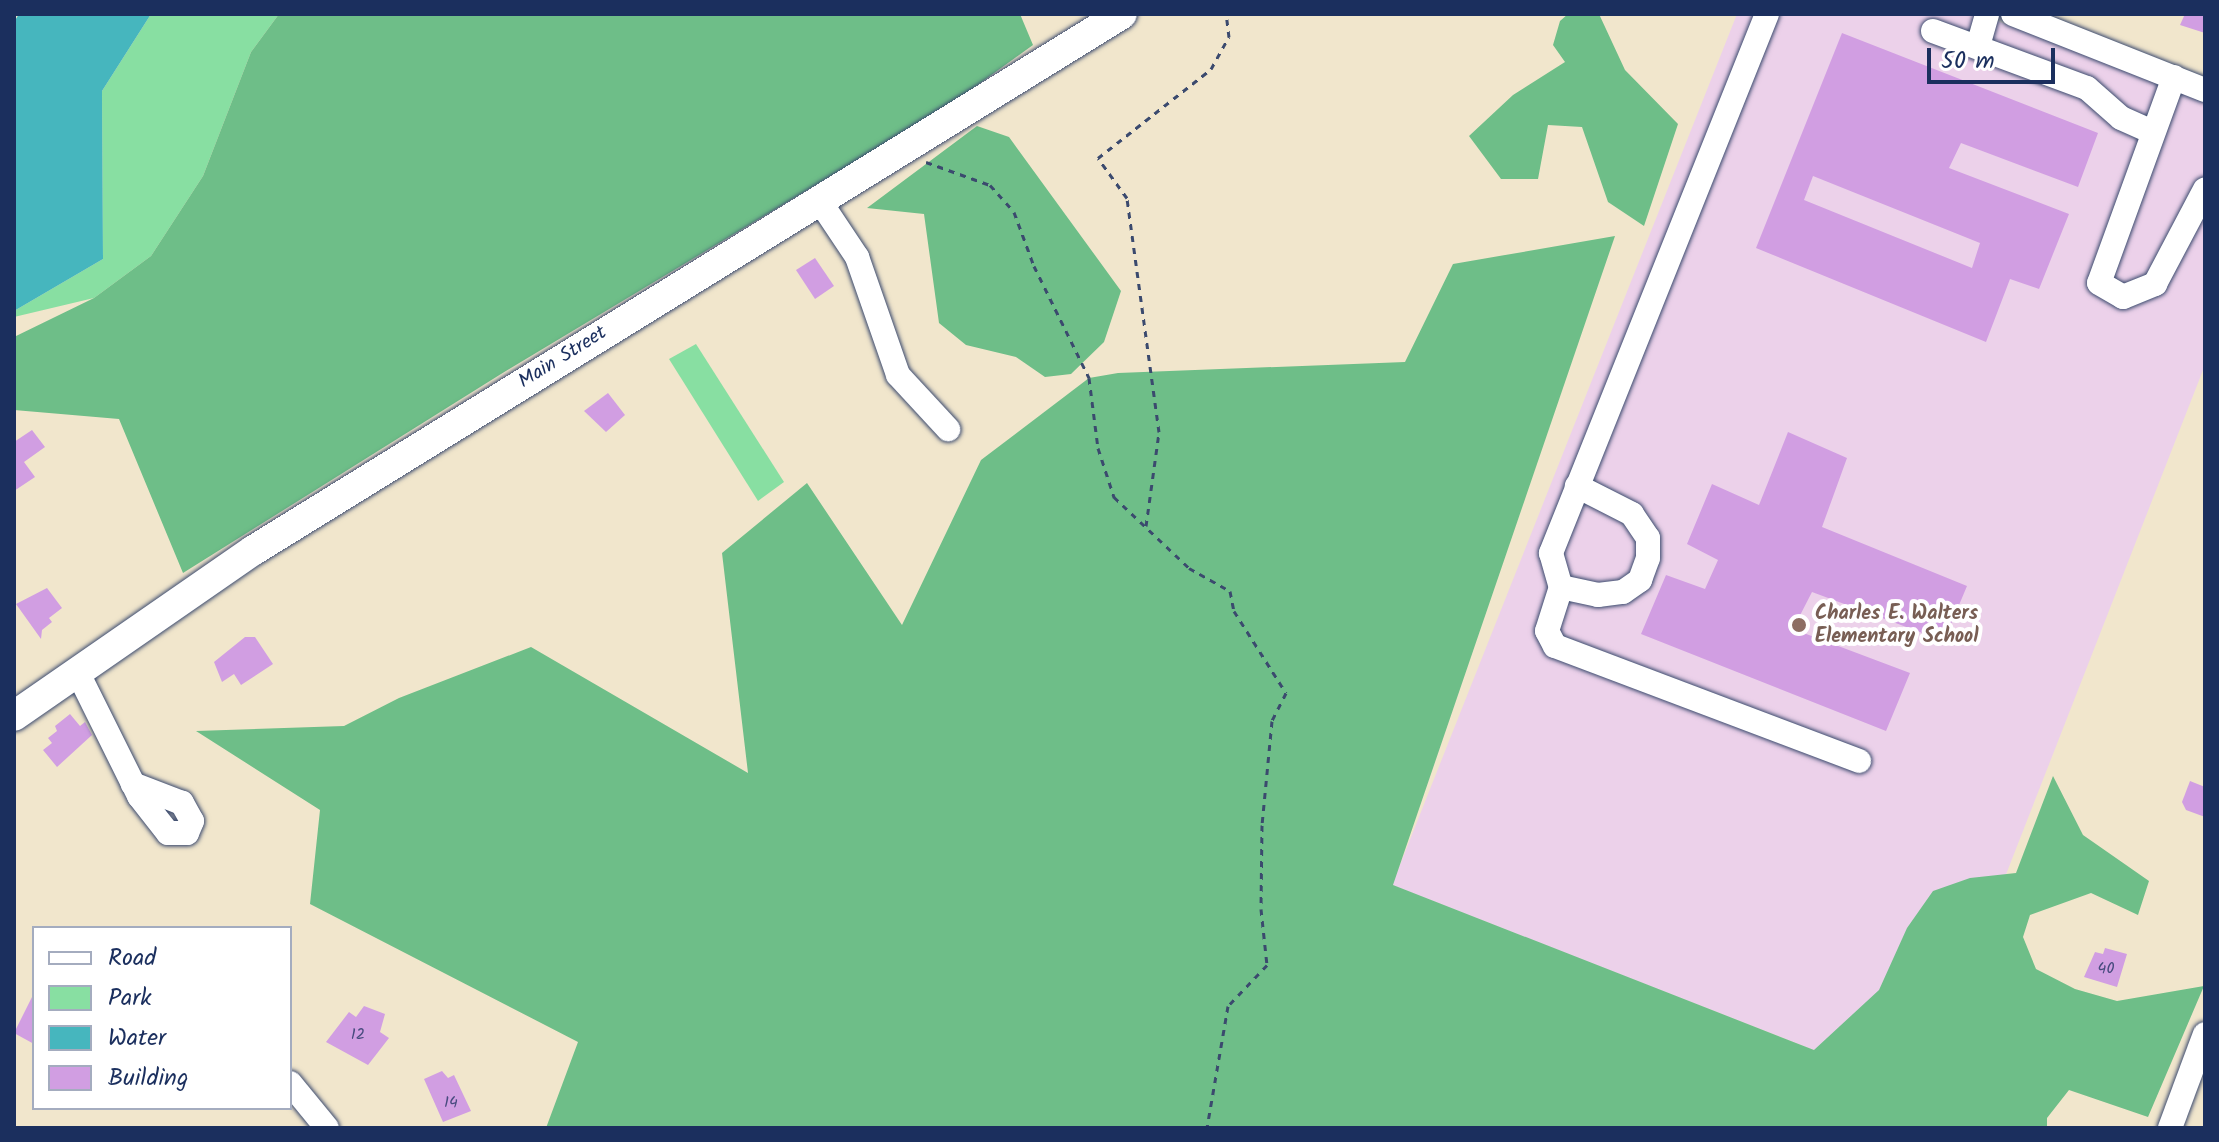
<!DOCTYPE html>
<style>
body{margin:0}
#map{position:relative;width:2219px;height:1142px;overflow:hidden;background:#f1e6cc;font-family:Kalam,sans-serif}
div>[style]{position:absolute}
.built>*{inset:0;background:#ecd1ea}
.green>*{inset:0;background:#88dfa2}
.forest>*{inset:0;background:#6ebe88}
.water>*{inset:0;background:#46b6be}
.building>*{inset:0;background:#d19ee2}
.path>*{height:3px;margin-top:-1.5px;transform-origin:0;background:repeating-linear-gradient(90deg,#3b4a6e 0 6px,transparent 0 12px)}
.roads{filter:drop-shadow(0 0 2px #3b4a6e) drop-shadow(0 0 2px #3b4a6e)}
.minor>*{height:24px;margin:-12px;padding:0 12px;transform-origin:12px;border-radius:12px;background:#fff}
.major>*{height:30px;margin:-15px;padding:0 15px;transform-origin:15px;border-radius:15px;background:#fff}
.dots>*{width:22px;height:22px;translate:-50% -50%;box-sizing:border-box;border:4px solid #fff;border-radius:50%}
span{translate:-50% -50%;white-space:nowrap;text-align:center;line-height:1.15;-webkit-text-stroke:8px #fff;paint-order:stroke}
.number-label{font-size:16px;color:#484b7f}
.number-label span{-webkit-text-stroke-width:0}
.street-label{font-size:20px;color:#1b2f5e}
.education-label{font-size:20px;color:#785e54;font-weight:700}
.left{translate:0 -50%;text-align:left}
.frame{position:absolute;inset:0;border:16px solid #1b2f5e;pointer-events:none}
.legend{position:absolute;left:32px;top:926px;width:260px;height:184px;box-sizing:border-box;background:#fff;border:2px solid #a4acbf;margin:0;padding:10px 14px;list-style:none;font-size:24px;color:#1b2f5e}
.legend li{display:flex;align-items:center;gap:16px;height:40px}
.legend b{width:40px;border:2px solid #a4acbf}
.scale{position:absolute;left:1927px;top:48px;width:128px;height:36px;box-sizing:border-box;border:4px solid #1b2f5e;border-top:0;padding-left:10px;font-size:24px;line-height:28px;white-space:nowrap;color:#1b2f5e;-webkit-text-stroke:6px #fff;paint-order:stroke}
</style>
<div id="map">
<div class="built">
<div style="clip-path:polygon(1737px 14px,1979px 14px,2205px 100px,2205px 365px,1921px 1092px,1392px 885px)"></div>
</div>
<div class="green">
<div style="clip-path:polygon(151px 14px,279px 14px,251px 52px,203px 176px,151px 256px,94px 298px,14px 317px,14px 311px,103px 259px,102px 91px)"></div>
<div style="clip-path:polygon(696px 344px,784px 482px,758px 501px,669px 359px)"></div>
</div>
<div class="forest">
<div style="clip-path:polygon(279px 14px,1020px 14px,1033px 45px,954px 102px,501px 374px,183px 573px,119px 419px,14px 410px,14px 337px,94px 298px,151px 256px,203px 176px,251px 52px)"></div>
<div style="clip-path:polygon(1568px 14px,1599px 14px,1625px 70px,1678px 124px,1644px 226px,1608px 202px,1582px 127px,1548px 125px,1538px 179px,1501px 179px,1469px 136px,1513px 95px,1565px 62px,1553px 45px,1560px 21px)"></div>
<div style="clip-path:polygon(977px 126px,1009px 137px,1121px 291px,1104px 342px,1071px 374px,1045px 377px,1016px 357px,966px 345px,939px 323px,924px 214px,867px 208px)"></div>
<div style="clip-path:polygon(1615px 236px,1393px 885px,1814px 1050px,1879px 990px,1907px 928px,1933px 891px,1970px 878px,2016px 873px,2053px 776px,2083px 835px,2149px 881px,2138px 915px,2091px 893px,2030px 915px,2023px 937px,2036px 969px,2075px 989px,2117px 1001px,2204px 986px,2148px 1117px,2069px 1090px,2047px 1118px,2047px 1128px,546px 1128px,578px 1042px,310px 904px,320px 810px,196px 731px,344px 726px,399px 698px,531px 647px,748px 773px,722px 553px,807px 483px,902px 625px,981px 460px,1089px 378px,1118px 373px,1405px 362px,1453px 264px)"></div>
</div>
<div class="water">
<div style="clip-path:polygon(19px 14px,151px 14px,102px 91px,103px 259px,14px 311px,14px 22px)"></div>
</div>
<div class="building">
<div style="clip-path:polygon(2185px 14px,2205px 14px,2205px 33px,2180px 25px)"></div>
<div style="clip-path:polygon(evenodd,1842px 33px,2098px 133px,2078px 187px,1961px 143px,1949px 168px,2069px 214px,2039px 289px,2010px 279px,1986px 342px,1756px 248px,1842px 33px,1813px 176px,1980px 243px,1972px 268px,1804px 200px,1813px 176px)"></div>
<div style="clip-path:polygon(815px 258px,834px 286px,815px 299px,796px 270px)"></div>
<div style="clip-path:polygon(608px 393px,625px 415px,606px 432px,584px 411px)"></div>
<div style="clip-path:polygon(32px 430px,45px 447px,24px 462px,35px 477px,14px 491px,14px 442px)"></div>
<div style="clip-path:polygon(1788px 432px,1847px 458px,1822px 527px,1967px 586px,1944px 641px,1812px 592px,1793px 629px,1910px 673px,1886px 731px,1641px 634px,1666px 575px,1705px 589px,1718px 560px,1687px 544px,1712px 484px,1759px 505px)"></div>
<div style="clip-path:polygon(47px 588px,62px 608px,49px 618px,52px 622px,42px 630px,41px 639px,16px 604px)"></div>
<div style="clip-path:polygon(245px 637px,255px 637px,273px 664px,241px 685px,234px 674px,222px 682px,214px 662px)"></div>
<div style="clip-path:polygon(70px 714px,80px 726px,85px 722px,92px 735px,57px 767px,43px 750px,52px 743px,48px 738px,57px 731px,55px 726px)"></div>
<div style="clip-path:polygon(2190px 781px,2205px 787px,2205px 817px,2186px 810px,2182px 802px)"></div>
<div style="clip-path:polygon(2105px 948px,2127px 954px,2117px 987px,2084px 977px,2095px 952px,2103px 954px)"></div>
<div style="clip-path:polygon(34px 993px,34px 1044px,14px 1033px)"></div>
<div style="clip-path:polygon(364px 1006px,385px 1014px,380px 1032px,389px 1038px,368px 1065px,326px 1042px,349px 1012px,356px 1017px)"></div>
<div style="clip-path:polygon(442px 1071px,448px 1078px,454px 1075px,471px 1111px,443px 1122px,424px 1079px)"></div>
</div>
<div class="path">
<div style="left:926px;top:162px;width:68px;rotate:19.8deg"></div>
<div style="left:990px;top:185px;width:36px;rotate:48deg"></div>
<div style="left:1014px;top:212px;width:58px;rotate:69.7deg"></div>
<div style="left:1034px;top:266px;width:125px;rotate:63.8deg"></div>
<div style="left:1089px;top:378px;width:71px;rotate:82.7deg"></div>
<div style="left:1098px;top:448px;width:52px;rotate:71.9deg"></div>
<div style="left:1114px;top:497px;width:103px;rotate:43.4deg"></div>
<div style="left:1189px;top:568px;width:47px;rotate:29.3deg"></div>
<div style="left:1230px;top:591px;width:20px;rotate:79deg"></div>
<div style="left:1234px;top:611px;width:97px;rotate:57.6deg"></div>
<div style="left:1286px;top:693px;width:31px;rotate:117deg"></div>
<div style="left:1272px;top:721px;width:104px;rotate:95.5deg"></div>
<div style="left:1262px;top:825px;width:84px;rotate:90.7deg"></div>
<div style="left:1261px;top:909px;width:56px;rotate:83.9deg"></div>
<div style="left:1267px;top:965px;width:57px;rotate:133.6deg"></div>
<div style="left:1228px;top:1006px;width:124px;rotate:99.8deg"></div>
<div style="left:1146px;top:526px;width:95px;rotate:-82.1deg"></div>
<div style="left:1159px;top:432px;width:236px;rotate:-97.8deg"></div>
<div style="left:1127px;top:198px;width:49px;rotate:-125.9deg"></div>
<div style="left:1098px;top:158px;width:144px;rotate:-38.2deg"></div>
<div style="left:1211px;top:69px;width:37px;rotate:-61deg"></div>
<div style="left:1229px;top:37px;width:23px;rotate:-97deg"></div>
</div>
<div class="roads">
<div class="minor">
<div style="left:1767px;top:14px;width:581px;rotate:111.84deg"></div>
<div style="left:1551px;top:553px;width:35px;rotate:74deg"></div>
<div style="left:1561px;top:587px;width:46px;rotate:107.7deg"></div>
<div style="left:1547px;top:631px;width:17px;rotate:62deg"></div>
<div style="left:1555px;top:646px;width:325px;rotate:20.7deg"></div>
<div style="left:2013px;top:14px;width:206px;rotate:21.6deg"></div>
<div style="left:1933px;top:31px;width:164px;rotate:20.3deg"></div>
<div style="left:2087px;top:88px;width:45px;rotate:41.4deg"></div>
<div style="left:2121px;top:118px;width:35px;rotate:24deg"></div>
<div style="left:1978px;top:46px;width:33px;rotate:-74deg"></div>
<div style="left:2174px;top:77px;width:219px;rotate:110deg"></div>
<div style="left:2099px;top:283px;width:28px;rotate:30deg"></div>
<div style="left:2123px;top:297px;width:35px;rotate:-22deg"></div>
<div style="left:2155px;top:284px;width:107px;rotate:-62.2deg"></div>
<div style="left:819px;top:200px;width:69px;rotate:56.3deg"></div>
<div style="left:857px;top:257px;width:125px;rotate:70.8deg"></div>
<div style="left:898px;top:375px;width:74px;rotate:47.2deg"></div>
<div style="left:1561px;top:587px;width:38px;rotate:12deg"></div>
<div style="left:1598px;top:595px;width:25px;rotate:-7deg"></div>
<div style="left:1623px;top:592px;width:21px;rotate:-35deg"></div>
<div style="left:1640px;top:580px;width:23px;rotate:-70deg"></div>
<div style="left:1648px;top:558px;width:20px;rotate:-90deg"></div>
<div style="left:1648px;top:538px;width:29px;rotate:-124deg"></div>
<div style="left:1632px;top:514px;width:62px;rotate:-153deg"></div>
<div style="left:77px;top:671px;width:140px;rotate:63.6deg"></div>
<div style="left:139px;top:796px;width:47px;rotate:51.9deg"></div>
<div style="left:168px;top:833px;width:19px"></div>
<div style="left:187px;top:833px;width:13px;rotate:-67deg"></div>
<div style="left:192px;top:821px;width:21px;rotate:-119deg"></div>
<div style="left:182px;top:803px;width:53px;rotate:-158.8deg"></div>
<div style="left:290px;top:1083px;width:58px;rotate:50.6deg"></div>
<div style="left:2170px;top:1128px;width:100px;rotate:-69.6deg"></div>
</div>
<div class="major">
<div style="left:14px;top:716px;width:292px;rotate:-34.7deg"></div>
<div style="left:254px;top:550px;width:1020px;rotate:-31.7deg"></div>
</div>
</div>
<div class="dots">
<div style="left:1799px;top:625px;background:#8d6e63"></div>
</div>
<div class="number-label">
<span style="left:2106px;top:969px">40</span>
<span style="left:358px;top:1035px">12</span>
<span style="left:451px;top:1103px">14</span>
</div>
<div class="street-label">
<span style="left:563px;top:358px;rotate:-32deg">Main Street</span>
</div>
<div class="education-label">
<span class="left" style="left:1815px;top:626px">Charles E. Walters<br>Elementary School</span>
</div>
<div class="frame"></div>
<ul class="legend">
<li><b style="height:10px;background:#fff"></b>Road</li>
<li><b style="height:22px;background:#88dfa2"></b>Park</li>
<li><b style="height:22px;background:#46b6be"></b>Water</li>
<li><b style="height:22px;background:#d19ee2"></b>Building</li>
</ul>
<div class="scale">50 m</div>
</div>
